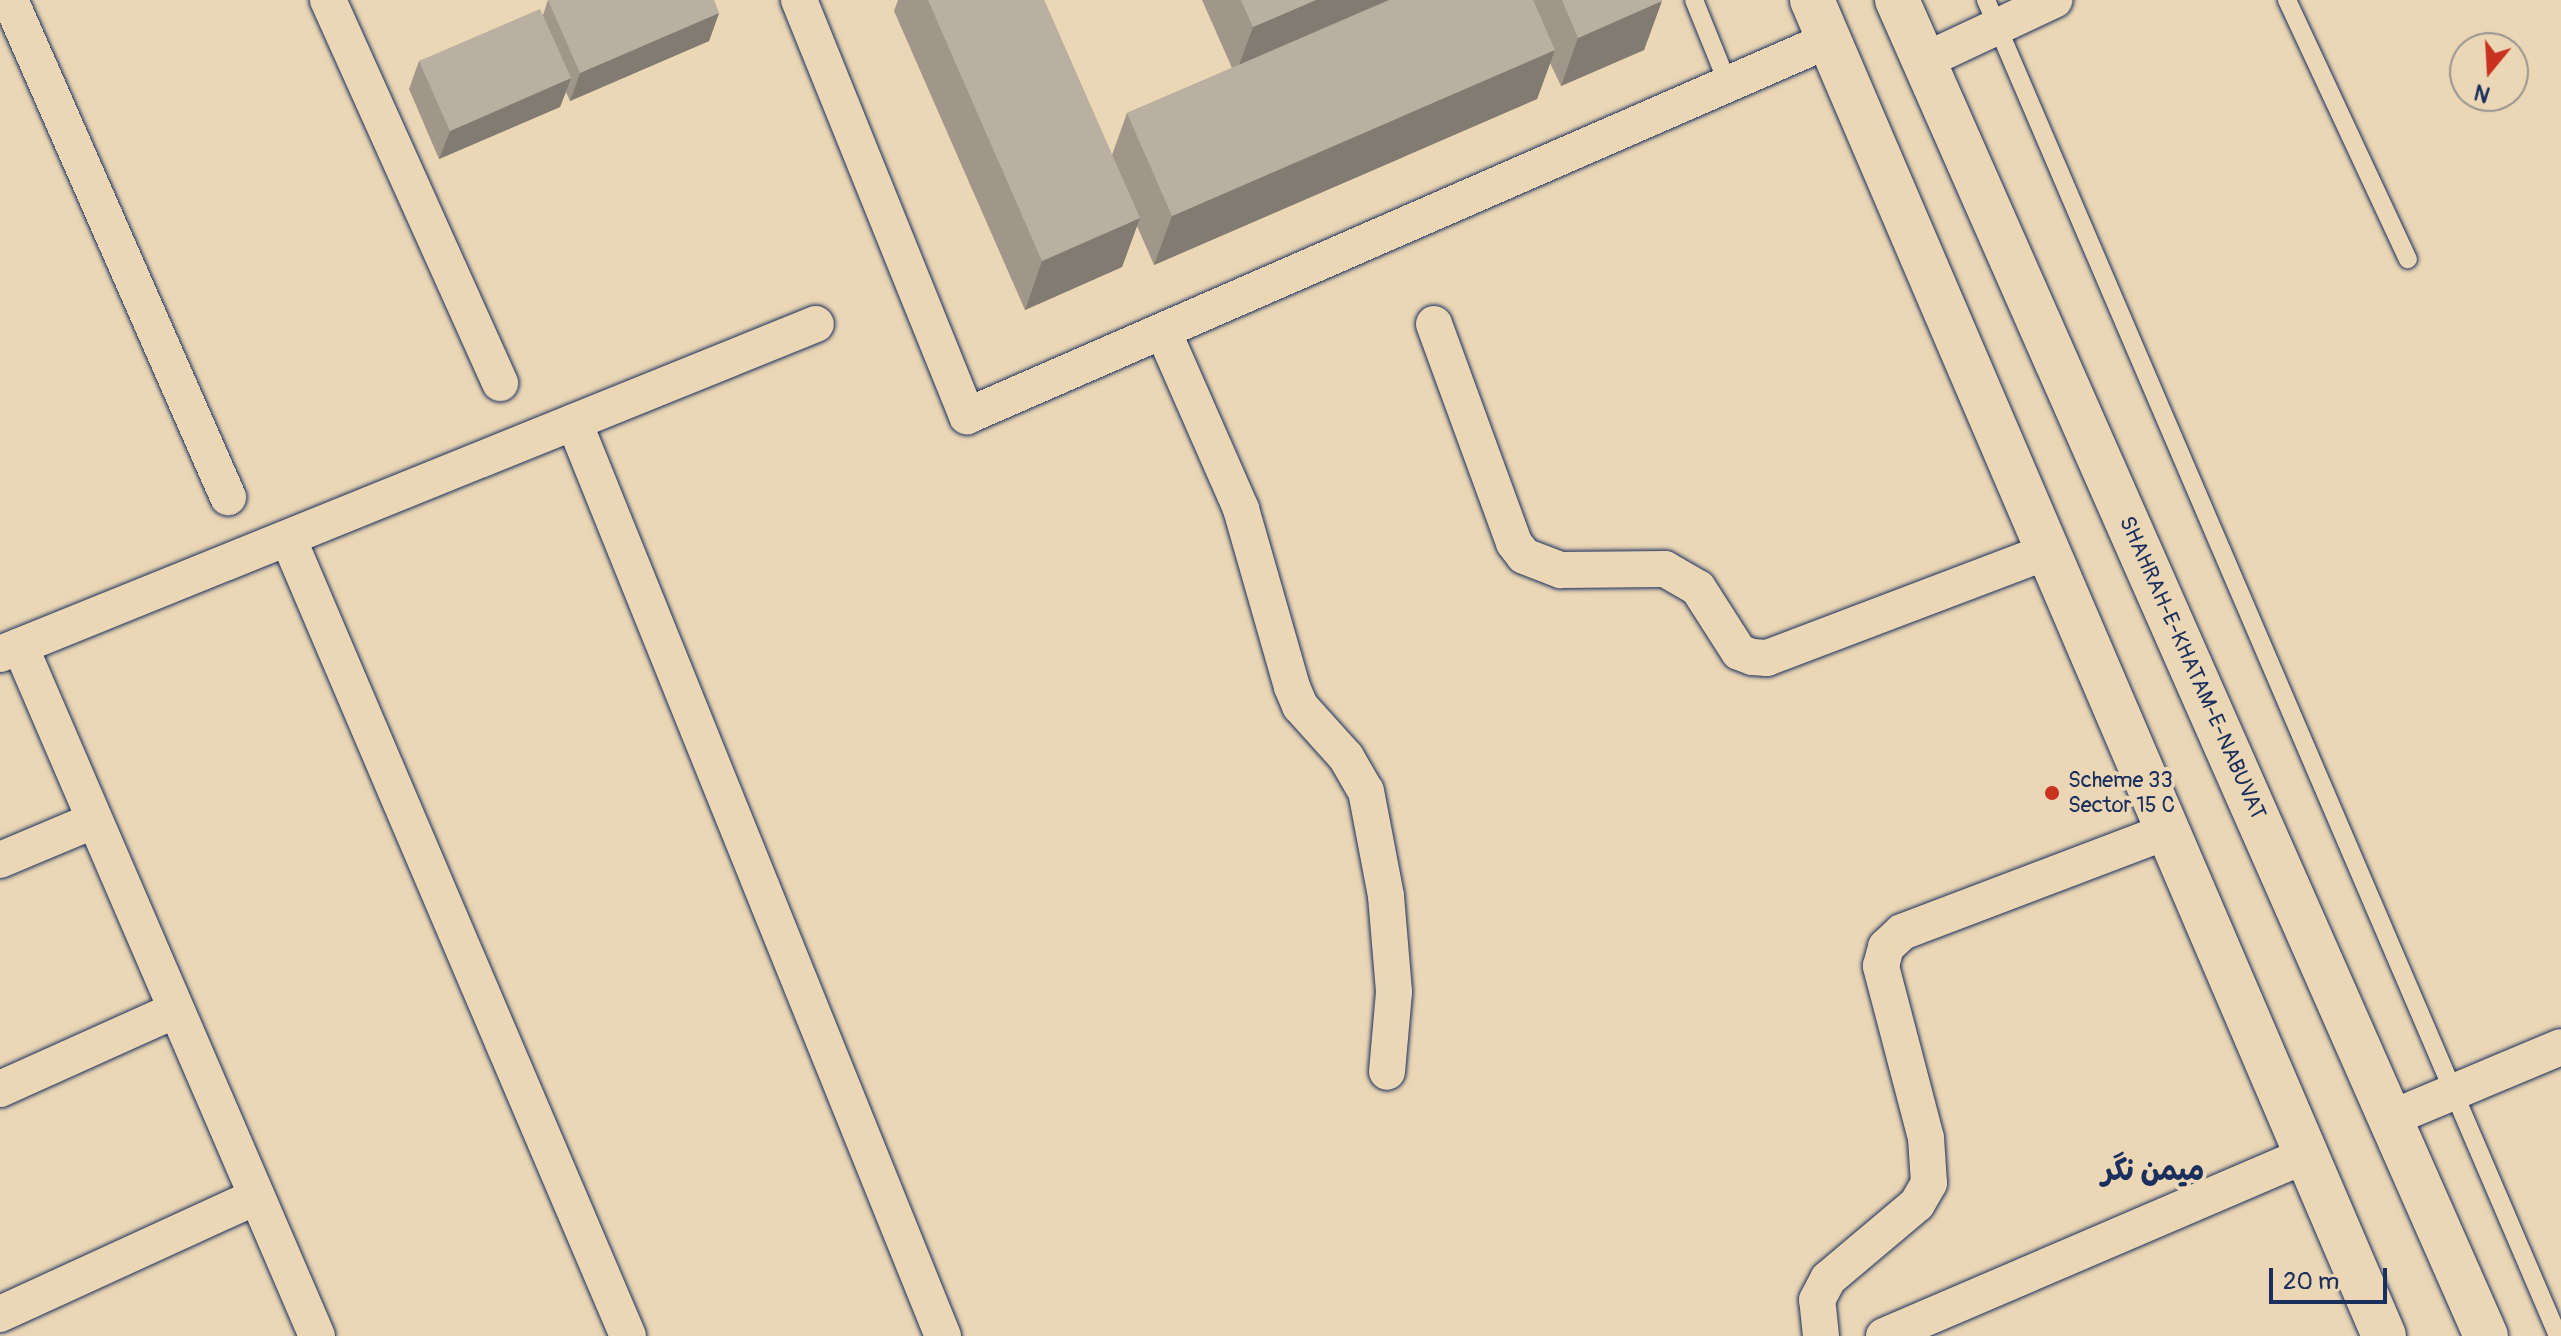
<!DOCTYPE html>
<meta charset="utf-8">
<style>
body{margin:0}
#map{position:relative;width:2561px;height:1336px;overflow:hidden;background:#ebd7b5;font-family:Pangolin,"Playpen Sans Arabic",sans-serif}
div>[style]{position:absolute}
.roads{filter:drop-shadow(0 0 2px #1b2f5e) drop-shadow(0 0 2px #1b2f5e)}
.lane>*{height:18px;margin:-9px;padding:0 9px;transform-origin:9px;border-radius:9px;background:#ebd7b5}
.street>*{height:36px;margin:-18px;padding:0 18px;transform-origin:18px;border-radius:18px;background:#ebd7b5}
.secondary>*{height:44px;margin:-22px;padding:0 22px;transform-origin:22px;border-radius:22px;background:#ebd7b5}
.wall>*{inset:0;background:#a0978a}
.shaded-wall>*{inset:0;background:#827b71}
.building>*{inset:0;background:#bab0a1}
.dots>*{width:22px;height:22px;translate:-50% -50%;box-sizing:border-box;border:4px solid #ebd7b5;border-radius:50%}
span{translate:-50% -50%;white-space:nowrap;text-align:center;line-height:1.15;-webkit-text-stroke:8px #ebd7b5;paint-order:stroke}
.street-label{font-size:22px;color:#1b2f5e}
.poi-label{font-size:22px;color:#1b2f5e}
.left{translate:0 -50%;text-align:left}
.district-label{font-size:30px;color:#1b2f5e;font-weight:700}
.north{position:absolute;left:2449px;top:32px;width:80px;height:80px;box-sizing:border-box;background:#ebd7b5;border:2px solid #989492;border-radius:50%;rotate:198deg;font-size:22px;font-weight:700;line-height:32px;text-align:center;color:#1b2f5e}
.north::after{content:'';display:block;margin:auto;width:28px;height:36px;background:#c8321e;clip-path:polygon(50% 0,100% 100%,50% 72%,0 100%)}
.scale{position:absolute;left:2269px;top:1268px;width:118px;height:36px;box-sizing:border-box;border:4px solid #1b2f5e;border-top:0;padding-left:10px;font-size:24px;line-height:28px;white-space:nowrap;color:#1b2f5e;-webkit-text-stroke:6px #ebd7b5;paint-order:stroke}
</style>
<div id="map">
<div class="roads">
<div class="lane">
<div style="left:1694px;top:0;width:91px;rotate:68deg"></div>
<div style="left:1986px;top:0;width:1453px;rotate:66.82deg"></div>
<div style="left:2287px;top:0;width:286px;rotate:65deg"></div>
</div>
<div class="street">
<div style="left:10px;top:0;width:543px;rotate:66.32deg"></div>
<div style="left:328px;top:0;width:420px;rotate:65.8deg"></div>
<div style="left:799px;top:0;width:449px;rotate:68deg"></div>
<div style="left:967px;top:416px;width:940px;rotate:-23.57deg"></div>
<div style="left:1924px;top:61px;width:144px;rotate:-25.1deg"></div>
<div style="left:1434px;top:324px;width:233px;rotate:69.9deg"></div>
<div style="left:1514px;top:543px;width:16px;rotate:52deg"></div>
<div style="left:1524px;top:556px;width:40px;rotate:21deg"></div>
<div style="left:1561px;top:570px;width:104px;rotate:-0.6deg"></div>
<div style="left:1665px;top:569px;width:38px;rotate:30deg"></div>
<div style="left:1698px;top:588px;width:76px;rotate:57.4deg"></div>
<div style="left:1739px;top:652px;width:14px;rotate:21deg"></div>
<div style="left:1752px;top:657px;width:15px;rotate:4deg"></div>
<div style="left:1767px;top:658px;width:302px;rotate:-20.8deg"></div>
<div style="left:1163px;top:331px;width:194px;rotate:66.3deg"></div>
<div style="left:1241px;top:509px;width:185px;rotate:74deg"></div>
<div style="left:1292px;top:687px;width:21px;rotate:67deg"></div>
<div style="left:1300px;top:706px;width:69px;rotate:48deg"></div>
<div style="left:1346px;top:757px;width:39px;rotate:60deg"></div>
<div style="left:1366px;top:791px;width:107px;rotate:79.2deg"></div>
<div style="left:1386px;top:896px;width:96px;rotate:85.2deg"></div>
<div style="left:1394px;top:992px;width:80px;rotate:95deg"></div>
<div style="left:574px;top:422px;width:986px;rotate:68.02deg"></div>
<div style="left:288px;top:538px;width:867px;rotate:66.92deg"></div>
<div style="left:20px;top:646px;width:751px;rotate:66.71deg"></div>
<div style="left:0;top:654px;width:880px;rotate:-22.02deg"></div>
<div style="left:0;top:860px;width:101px;rotate:-22.8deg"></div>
<div style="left:0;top:1089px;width:193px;rotate:-24.2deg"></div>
<div style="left:2389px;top:1119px;width:186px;rotate:-22.7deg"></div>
<div style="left:0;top:1314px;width:281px;rotate:-24.6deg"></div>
<div style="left:1821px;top:1336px;width:36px;rotate:-96deg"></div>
<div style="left:1817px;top:1300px;width:24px;rotate:-62deg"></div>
<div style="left:1828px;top:1279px;width:116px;rotate:-40.1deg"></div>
<div style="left:1917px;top:1204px;width:24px;rotate:-60deg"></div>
<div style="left:1929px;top:1183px;width:45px;rotate:-93.8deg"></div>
<div style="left:1926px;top:1138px;width:178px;rotate:-104.7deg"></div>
<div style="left:1881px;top:966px;width:20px;rotate:-75deg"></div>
<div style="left:1886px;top:947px;width:22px;rotate:-43deg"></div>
<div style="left:1902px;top:932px;width:285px;rotate:-20.8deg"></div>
<div style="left:1884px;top:1336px;width:460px;rotate:-23.2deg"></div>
</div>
<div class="secondary">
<div style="left:1812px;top:0;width:1453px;rotate:66.82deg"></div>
<div style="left:1897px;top:0;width:1460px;rotate:66.21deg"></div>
</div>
</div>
<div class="wall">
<div style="clip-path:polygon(548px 0,719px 13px,709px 41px,570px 101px,566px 92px,560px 107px,439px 159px,409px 89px,419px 61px,543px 15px)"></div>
<div style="clip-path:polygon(898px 0,1044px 0,1112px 155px,1127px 113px,1232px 68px,1202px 0,1662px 0,1644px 50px,1561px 86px,1550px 63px,1537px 99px,1154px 265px,1137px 226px,1122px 267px,1025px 310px,894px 11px)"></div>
</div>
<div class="shaded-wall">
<div style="clip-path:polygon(1316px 0,1412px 0,1235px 76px,1253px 27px)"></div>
<div style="clip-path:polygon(1662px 1px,1644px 50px,1561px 86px,1578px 38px)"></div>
<div style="clip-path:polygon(719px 13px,709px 41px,570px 101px,580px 73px)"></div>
<div style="clip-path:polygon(1555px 50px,1537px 99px,1154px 265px,1172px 216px)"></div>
<div style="clip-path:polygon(571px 78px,560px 107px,439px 159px,450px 131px)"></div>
<div style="clip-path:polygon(1140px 218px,1122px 267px,1025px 310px,1042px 261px)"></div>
</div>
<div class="building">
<div style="clip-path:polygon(548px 0,714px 0,719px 13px,580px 73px)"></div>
<div style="clip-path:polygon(928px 0,1044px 0,1140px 218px,1042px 261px)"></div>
<div style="clip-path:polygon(1241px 0,1316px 0,1253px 27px)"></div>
<div style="clip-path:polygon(1389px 0,1533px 0,1555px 50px,1172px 216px,1127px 113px)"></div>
<div style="clip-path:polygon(1562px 0,1662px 0,1662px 1px,1578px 38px)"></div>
<div style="clip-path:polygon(540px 9px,571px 78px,450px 131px,419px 61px)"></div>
</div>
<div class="dots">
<div style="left:2052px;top:793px;background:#c8321e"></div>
</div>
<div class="street-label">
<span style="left:2192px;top:668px;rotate:66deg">SHAHRAH-E-KHATAM-E-NABUVAT</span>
</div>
<div class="poi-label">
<span class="left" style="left:2068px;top:793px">Scheme 33<br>Sector 15 C</span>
</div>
<div class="district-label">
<span style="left:2153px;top:1171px">میمن نگر</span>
</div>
<div class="north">N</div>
<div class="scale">20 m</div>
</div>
